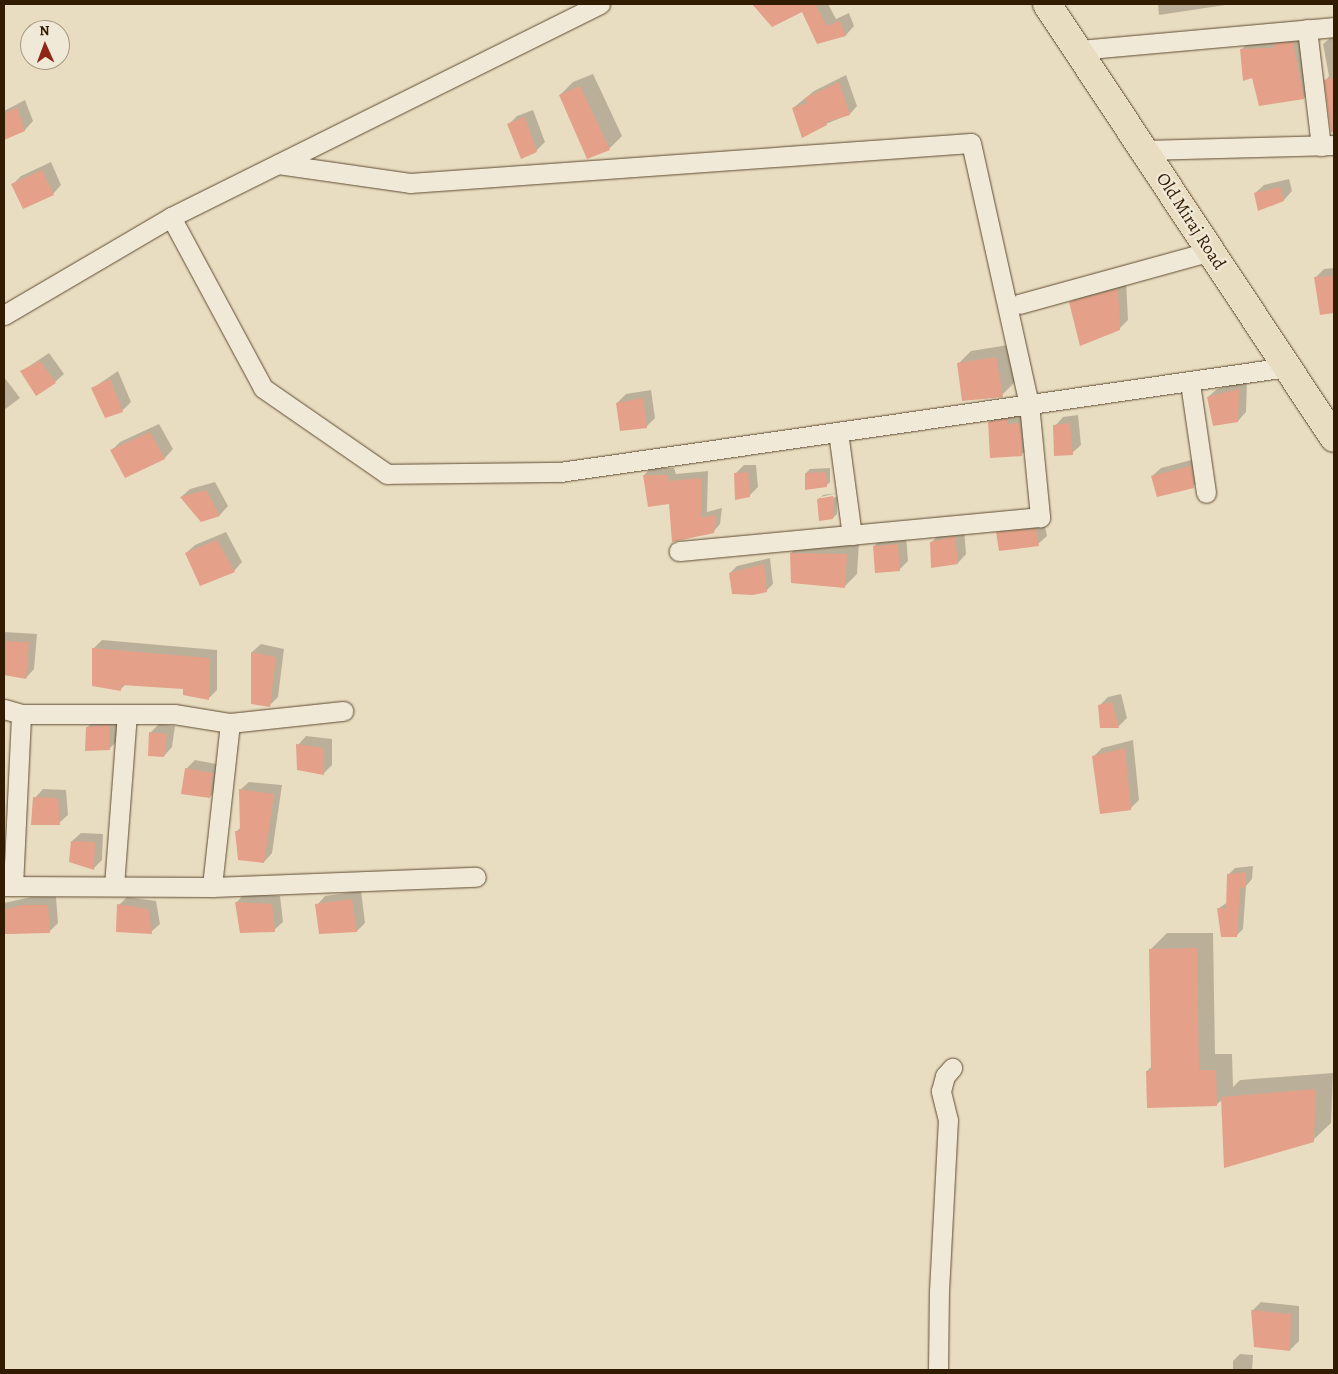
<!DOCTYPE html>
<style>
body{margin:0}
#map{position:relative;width:1338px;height:1374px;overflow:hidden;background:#e9ddc1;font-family:Alegreya,serif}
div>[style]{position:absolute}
.shadow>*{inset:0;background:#0003}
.building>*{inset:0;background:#e4a089}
.roads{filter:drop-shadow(0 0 1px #5f4c31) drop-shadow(0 0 1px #5f4c31)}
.minor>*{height:19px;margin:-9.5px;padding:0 9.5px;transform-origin:9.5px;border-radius:9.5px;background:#f1e9d7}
.primary>*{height:28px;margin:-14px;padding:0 14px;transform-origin:14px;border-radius:14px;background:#e9ddc1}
span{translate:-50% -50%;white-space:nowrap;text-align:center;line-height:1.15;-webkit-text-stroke:4.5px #f1e9d7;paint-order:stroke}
.street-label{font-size:18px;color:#311c01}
.frame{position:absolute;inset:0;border:5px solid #311c01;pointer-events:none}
.north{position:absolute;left:20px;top:20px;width:50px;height:50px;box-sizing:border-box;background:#f1e9d7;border:1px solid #a49781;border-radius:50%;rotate:358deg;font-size:14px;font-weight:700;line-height:20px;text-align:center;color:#311c01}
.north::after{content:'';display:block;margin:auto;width:18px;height:22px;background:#8f2418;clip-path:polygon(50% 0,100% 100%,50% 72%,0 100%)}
</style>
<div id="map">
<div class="shadow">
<div style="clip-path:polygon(762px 4px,828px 4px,836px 19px,849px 13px,854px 26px,846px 35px,818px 43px,803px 11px,758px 8px)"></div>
<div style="clip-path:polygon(1158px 4px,1232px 4px,1159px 15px)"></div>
<div style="clip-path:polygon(1302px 34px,1312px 90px,1304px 98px,1253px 77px,1241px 50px,1250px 41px)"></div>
<div style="clip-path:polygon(1334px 35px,1334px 130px,1332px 130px,1326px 80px,1329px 76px,1323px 44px)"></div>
<div style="clip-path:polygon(593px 74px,622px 136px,609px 149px,560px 95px,573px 82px)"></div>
<div style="clip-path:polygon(846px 75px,857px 106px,850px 114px,826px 124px,793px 108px,814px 91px)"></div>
<div style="clip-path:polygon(25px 100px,33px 121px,25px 130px,4px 139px,4px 111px)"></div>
<div style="clip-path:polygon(533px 110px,545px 142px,536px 151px,509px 124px,517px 116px)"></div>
<div style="clip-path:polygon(51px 162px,61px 185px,53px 194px,13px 184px,21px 176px)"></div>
<div style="clip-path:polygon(1289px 179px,1292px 191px,1284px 200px,1259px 210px,1255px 193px,1264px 185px)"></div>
<div style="clip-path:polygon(1334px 268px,1334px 312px,1321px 313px,1316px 277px,1324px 269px)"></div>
<div style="clip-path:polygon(1126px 281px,1128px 320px,1119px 329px,1071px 302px,1079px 294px)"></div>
<div style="clip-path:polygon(1008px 345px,1015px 382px,1002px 395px,958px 364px,971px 351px)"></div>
<div style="clip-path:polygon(49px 353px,64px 374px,55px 382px,22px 371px)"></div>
<div style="clip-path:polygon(118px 371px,131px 402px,123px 410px,106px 416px,93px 388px)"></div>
<div style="clip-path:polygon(4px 377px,20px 398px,4px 410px)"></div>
<div style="clip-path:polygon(1247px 381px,1246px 412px,1238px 421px,1208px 397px,1217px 389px)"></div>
<div style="clip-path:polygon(651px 390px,655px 418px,646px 427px,617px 403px,626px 394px)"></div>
<div style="clip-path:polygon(1015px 411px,1016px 416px,1028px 415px,1030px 447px,1021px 455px,989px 422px,998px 414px)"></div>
<div style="clip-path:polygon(1078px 415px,1081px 445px,1072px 453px,1055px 426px,1063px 417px)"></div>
<div style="clip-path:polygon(159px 424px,173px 449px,165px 458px,125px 477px,112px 450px,120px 442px)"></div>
<div style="clip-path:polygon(1199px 458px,1202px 478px,1193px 486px,1152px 476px,1161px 468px)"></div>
<div style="clip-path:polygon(744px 465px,756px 465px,758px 487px,749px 496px,735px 474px)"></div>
<div style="clip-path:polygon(651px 468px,674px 468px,676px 474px,708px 471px,707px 512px,722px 508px,720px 524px,713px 532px,670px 502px,644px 475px)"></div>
<div style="clip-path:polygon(830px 468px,830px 482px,826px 486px,806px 473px,810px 469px)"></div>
<div style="clip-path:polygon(215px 482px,228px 506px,220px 515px,201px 521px,181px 497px,190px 489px)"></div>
<div style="clip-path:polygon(837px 493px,821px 497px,821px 499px,837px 497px,837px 514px,833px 518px,819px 499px,823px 495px)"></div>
<div style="clip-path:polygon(1044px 521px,1047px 536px,1038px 544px,998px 533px,1006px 524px)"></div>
<div style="clip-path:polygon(964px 529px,966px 554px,958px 563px,931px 543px,939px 534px)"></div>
<div style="clip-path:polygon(226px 532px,242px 562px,234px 571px,186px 553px,195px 545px)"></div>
<div style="clip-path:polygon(906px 536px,908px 561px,899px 570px,874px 546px,882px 538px)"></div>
<div style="clip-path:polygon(804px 540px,859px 542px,857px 574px,844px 587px,791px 553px)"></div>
<div style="clip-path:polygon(770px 558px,773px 584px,766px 591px,730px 573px,737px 566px)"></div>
<div style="clip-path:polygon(4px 632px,37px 634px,34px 669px,26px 678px,4px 672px)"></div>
<div style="clip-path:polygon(102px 640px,217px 650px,217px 690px,209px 698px,184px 688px,126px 684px,120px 690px,93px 649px)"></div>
<div style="clip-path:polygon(261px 644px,284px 649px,278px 697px,270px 705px,252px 652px)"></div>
<div style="clip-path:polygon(1121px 694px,1127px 718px,1119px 726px,1101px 727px,1100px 705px,1108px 697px)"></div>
<div style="clip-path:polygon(117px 718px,118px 740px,109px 749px,87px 728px,95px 719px)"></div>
<div style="clip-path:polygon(159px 724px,175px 726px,172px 747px,164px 756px,150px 733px)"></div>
<div style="clip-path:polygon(306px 736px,332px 739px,332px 765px,323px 774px,298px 745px)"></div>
<div style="clip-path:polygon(1133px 740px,1139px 800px,1130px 809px,1093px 757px,1102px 748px)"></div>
<div style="clip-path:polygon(195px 760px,221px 765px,218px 789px,210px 797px,186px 769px)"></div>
<div style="clip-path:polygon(249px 782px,282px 785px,272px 853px,264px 862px,237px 831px,241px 827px,240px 790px)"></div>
<div style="clip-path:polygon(43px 789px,66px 790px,68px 815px,59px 823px,35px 798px)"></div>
<div style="clip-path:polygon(81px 833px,103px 834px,102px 860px,94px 868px,72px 841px)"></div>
<div style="clip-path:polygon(1253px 866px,1252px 879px,1246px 886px,1243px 929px,1236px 936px,1222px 936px,1219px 908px,1228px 902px,1229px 874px,1235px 868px)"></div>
<div style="clip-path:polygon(361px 891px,365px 923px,357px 931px,320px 933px,317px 905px,325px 896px)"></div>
<div style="clip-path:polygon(244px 894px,280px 896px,283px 922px,274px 930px,236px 903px)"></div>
<div style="clip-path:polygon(31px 897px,56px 897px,58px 923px,49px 932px,4px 934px,4px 903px)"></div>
<div style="clip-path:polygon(127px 897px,156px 901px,160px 924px,151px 932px,119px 905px)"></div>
<div style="clip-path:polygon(1167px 933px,1213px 933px,1215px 1054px,1232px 1054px,1233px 1087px,1240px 1080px,1333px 1073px,1331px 1123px,1313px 1140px,1223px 1099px,1216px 1105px,1147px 1071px,1152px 1066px,1151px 949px)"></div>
<div style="clip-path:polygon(1261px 1302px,1299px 1306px,1299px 1341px,1290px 1350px,1255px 1346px,1252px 1311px)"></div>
<div style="clip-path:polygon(1240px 1354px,1253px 1355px,1252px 1370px,1233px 1370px,1233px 1361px)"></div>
</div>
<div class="building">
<div style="clip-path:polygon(752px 4px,820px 4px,816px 6px,827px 26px,840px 21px,846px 36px,817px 44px,802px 12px,772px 27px)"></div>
<div style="clip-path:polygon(1293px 42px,1304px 99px,1259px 106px,1252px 78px,1243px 81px,1240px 49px,1273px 48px,1273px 44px)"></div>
<div style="clip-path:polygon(1334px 77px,1334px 132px,1331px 132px,1324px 80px)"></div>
<div style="clip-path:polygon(839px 82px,850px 115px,826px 122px,827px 125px,802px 138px,792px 108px,807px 103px,805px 98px)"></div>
<div style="clip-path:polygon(580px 86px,610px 150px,587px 159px,559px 95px)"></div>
<div style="clip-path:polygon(17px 107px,25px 131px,4px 140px,4px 114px)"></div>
<div style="clip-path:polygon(525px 117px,537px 152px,521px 159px,507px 124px)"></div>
<div style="clip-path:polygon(42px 170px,54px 195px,23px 209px,11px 184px)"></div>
<div style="clip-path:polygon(1280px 187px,1284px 201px,1258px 211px,1254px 193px)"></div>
<div style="clip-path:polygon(1334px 276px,1334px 313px,1320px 315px,1314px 277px)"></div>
<div style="clip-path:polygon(1118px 289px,1120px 330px,1080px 346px,1069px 302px)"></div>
<div style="clip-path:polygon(996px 357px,1003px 397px,962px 401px,957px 363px)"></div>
<div style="clip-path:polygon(40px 361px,56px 383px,36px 396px,20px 371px)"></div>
<div style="clip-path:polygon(110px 379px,123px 412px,105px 418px,91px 388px)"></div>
<div style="clip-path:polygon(1239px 389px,1238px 422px,1213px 426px,1207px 397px)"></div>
<div style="clip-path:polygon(643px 398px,647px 428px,620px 431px,616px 403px)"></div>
<div style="clip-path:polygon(1007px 419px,1008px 424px,1020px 423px,1022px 456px,990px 458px,988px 422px)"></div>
<div style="clip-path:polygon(1070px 423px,1073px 455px,1054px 456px,1053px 425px)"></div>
<div style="clip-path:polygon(150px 432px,165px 459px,125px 478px,110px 450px)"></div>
<div style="clip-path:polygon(1191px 466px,1194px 488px,1157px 497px,1151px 476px)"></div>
<div style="clip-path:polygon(748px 472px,750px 497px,735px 500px,734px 473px)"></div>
<div style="clip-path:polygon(826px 472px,827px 487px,805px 490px,805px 473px)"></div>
<div style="clip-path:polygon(643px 475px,667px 475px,669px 481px,701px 478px,701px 518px,716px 515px,714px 533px,672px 542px,669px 504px,648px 507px)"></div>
<div style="clip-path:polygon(206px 490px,220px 516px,201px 522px,180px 497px)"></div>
<div style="clip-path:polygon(833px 496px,833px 519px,819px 521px,817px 499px)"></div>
<div style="clip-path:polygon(1036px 529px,1039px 546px,999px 551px,996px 532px)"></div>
<div style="clip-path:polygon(955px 536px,958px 564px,931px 568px,930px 542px)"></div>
<div style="clip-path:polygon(217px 540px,235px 572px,200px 586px,185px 553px)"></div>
<div style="clip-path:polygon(898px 544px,900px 571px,875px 573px,873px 546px)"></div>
<div style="clip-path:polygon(790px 553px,847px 554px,845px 588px,791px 583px)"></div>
<div style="clip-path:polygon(764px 564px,767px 592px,753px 595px,732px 594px,729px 573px)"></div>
<div style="clip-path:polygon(4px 641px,29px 642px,26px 679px,4px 675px)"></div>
<div style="clip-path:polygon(92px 648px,209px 658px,209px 700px,183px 695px,183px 689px,121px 685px,121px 691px,92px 686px)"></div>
<div style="clip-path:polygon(251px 652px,276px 657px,270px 707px,251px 704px)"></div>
<div style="clip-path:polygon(1112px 702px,1119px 728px,1100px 728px,1098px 705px)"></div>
<div style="clip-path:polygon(109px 725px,110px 750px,85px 751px,86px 727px)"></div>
<div style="clip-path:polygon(149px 732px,167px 734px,164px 757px,148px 756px)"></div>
<div style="clip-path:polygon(296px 744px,324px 748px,324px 775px,297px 770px)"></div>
<div style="clip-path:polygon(1125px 748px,1131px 810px,1100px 814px,1092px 756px)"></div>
<div style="clip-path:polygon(185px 768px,213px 773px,210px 798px,181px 794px)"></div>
<div style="clip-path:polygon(239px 789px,274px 794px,264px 863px,238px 860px,235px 831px,240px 831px)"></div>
<div style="clip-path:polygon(33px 797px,58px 798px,60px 825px,31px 825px)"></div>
<div style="clip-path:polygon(71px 841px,95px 842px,94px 870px,69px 862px)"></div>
<div style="clip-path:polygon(1246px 872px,1246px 887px,1240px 888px,1237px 937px,1221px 937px,1217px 908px,1226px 909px,1227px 874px)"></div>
<div style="clip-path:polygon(352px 899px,357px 932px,319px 934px,315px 904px)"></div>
<div style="clip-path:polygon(235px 902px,272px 904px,275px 932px,240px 933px)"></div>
<div style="clip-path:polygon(117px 904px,148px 909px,152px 934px,116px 932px)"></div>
<div style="clip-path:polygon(22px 905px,48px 905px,50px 933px,4px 934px,4px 910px)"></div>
<div style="clip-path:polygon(1197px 948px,1199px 1070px,1216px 1070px,1217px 1106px,1147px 1108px,1146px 1071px,1151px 1071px,1149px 949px)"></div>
<div style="clip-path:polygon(1316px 1089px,1314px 1142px,1224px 1168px,1221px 1097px)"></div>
<div style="clip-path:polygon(1251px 1310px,1291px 1314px,1290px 1351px,1254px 1347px)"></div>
</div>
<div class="roads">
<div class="minor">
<div style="left:1307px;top:29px;width:118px;rotate:83.2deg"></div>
<div style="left:1078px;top:50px;width:257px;rotate:-5.1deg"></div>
<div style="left:1144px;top:150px;width:190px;rotate:-1.5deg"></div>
<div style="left:278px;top:164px;width:133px;rotate:8.2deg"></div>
<div style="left:410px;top:183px;width:562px;rotate:-4.08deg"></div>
<div style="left:971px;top:143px;width:267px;rotate:77.5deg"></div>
<div style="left:1029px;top:404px;width:114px;rotate:84.4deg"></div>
<div style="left:1040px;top:517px;width:363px;rotate:174.6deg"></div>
<div style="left:171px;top:217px;width:194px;rotate:61.7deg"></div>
<div style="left:263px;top:388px;width:151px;rotate:34.7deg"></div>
<div style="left:387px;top:474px;width:173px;rotate:-0.7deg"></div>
<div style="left:560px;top:472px;width:735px;rotate:-8.22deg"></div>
<div style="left:1019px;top:304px;width:199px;rotate:-15.4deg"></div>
<div style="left:4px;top:315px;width:194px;rotate:-30.4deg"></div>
<div style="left:171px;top:217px;width:479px;rotate:-26.4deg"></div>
<div style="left:1190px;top:383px;width:111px;rotate:81.7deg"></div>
<div style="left:838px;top:432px;width:104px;rotate:82.3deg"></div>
<div style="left:4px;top:709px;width:18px;rotate:16deg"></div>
<div style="left:21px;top:714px;width:153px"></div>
<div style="left:174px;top:714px;width:57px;rotate:9.1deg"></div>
<div style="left:230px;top:723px;width:165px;rotate:96.3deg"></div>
<div style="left:212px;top:887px;width:208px;rotate:-179.7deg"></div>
<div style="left:230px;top:723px;width:114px;rotate:-6.1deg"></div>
<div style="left:13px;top:886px;width:172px;rotate:-87.3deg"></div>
<div style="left:114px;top:886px;width:172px;rotate:-85.7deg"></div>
<div style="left:212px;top:887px;width:264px;rotate:-2.2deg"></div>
<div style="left:938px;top:1370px;width:79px;rotate:-89.3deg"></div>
<div style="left:939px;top:1291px;width:171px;rotate:-87deg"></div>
<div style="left:948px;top:1120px;width:30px;rotate:-104deg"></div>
<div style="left:941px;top:1091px;width:16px;rotate:-75deg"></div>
<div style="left:945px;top:1076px;width:11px;rotate:-49deg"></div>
</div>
<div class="primary">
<div style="left:1047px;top:4px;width:520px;rotate:56.52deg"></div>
</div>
</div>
<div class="street-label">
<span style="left:1191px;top:221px;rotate:57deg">Old Miraj Road</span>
</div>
<div class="frame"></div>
<div class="north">N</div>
</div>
